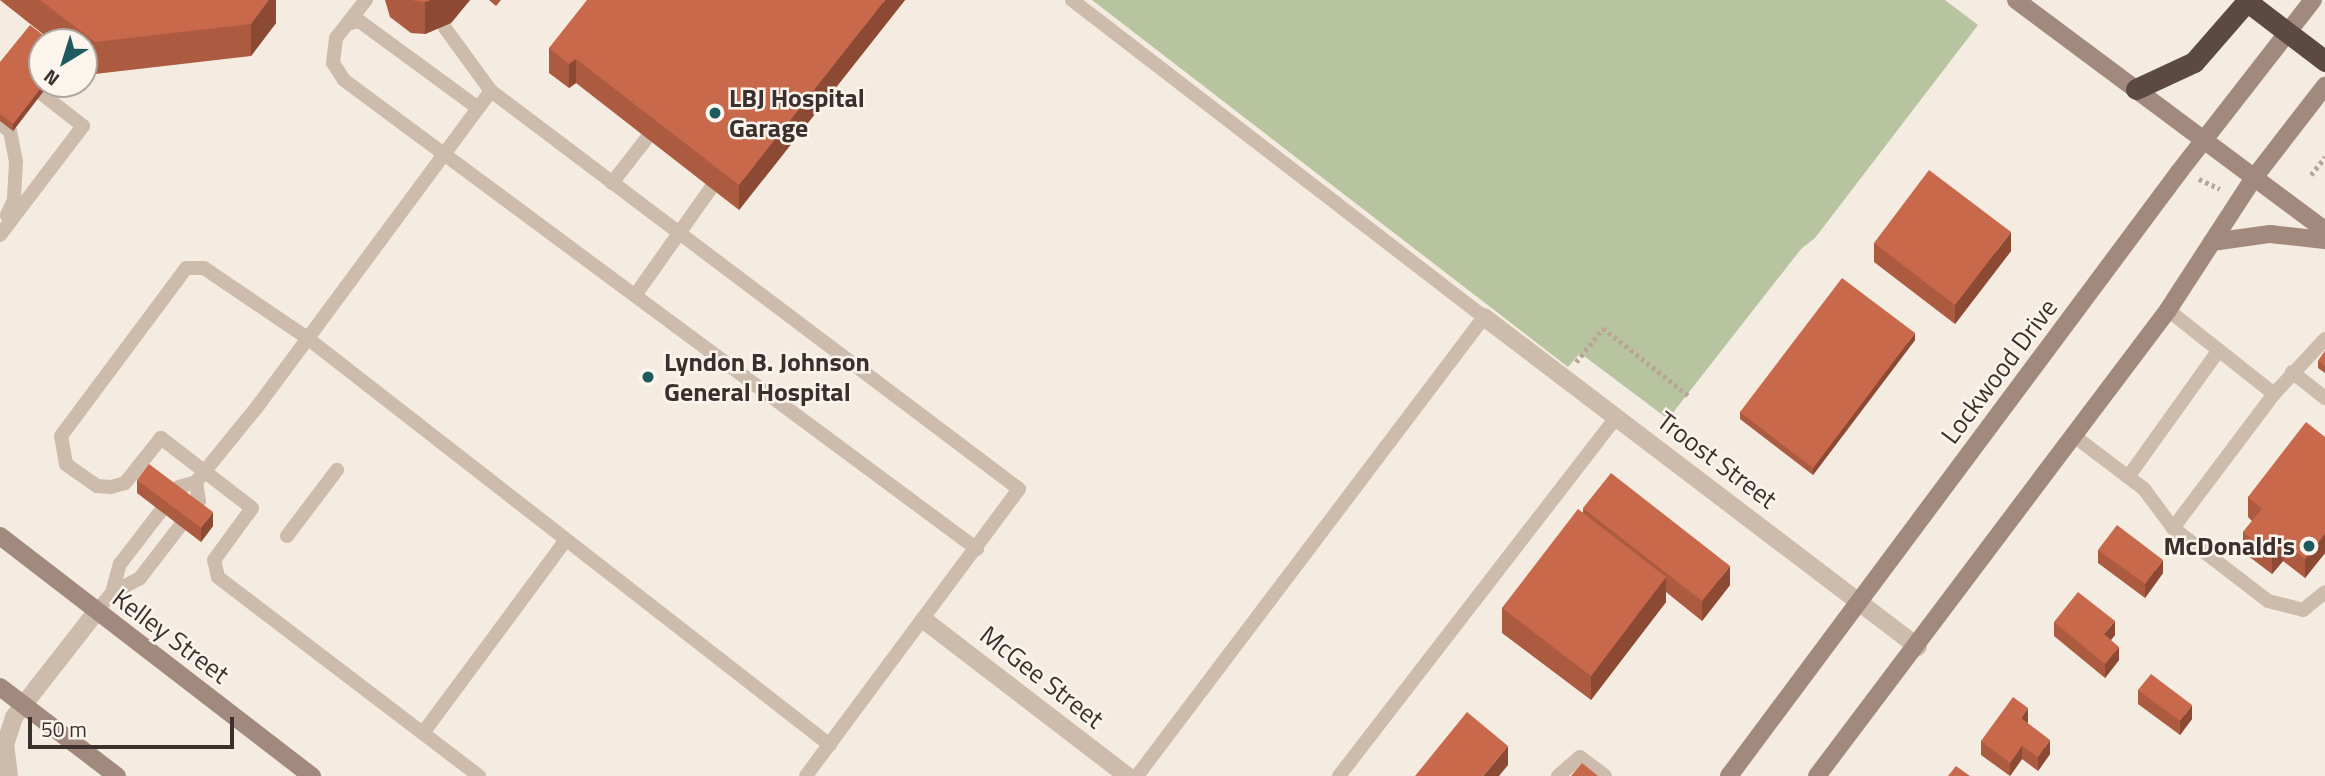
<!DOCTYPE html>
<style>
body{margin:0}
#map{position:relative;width:2325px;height:776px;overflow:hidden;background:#f4ebe1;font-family:"Titillium Web",sans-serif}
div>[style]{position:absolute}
.green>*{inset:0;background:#b8c4a0}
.path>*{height:4.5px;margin-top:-2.25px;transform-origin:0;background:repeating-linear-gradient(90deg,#b9a596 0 3.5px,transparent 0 7px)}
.service>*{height:14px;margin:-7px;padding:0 7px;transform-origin:7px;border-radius:7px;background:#cdbbac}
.minor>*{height:18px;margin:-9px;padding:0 9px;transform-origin:9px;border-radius:9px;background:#cdbbac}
.secondary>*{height:18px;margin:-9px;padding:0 9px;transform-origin:9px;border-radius:9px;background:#a18a7d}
.motorway>*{height:21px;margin:-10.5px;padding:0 10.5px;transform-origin:10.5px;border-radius:10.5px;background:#5c4a42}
.motorway-bridge>*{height:21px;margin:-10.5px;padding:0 10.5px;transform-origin:10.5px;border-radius:10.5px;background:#5c4a42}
.wall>*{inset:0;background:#ac5a40}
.shaded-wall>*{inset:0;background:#8c4a34}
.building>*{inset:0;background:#c8694b}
.dots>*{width:19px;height:19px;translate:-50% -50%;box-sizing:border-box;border:4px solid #fbf5ee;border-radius:50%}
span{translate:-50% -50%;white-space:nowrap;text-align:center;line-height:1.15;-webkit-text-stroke:5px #fbf5ee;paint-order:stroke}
.poi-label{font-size:26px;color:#3b302b;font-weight:700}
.left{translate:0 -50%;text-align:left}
.right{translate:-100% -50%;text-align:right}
.street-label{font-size:26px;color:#3b302b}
.north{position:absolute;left:28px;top:28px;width:70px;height:70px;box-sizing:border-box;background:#fbf5ee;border:2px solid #aea6a0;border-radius:50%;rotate:218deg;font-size:19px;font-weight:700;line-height:28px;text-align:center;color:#3b302b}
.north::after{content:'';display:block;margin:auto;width:24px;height:32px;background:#1f5a5e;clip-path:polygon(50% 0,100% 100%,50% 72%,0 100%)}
.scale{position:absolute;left:28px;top:717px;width:206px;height:32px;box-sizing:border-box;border:4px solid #3b302b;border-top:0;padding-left:9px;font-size:21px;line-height:24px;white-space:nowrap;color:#3b302b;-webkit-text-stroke:5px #fbf5ee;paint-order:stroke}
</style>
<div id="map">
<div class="green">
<div style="clip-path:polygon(1092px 0,1945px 0,1978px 25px,1815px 238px,1801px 249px,1668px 419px,1580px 353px,1568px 367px)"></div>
</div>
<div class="path">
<div style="left:2311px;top:175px;width:23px;rotate:-52deg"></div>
<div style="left:2199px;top:179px;width:23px;rotate:25deg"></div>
<div style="left:1576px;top:362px;width:43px;rotate:-51.5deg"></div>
<div style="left:1603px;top:328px;width:110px;rotate:38.3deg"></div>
</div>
<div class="service">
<div style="left:1072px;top:0;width:520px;rotate:37.58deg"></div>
<div style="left:1484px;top:317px;width:575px;rotate:127.09deg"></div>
<div style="left:347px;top:24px;width:31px;rotate:-52deg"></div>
<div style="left:445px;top:28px;width:78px;rotate:53.9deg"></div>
<div style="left:478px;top:108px;width:147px;rotate:-143.8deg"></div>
<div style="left:359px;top:21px;width:12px;rotate:166deg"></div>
<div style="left:347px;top:24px;width:18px;rotate:128deg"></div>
<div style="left:336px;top:38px;width:25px;rotate:97deg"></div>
<div style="left:333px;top:63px;width:20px;rotate:57deg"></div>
<div style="left:344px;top:80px;width:788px;rotate:36.54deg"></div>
<div style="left:0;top:124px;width:12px;rotate:35deg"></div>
<div style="left:10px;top:131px;width:31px;rotate:79deg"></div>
<div style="left:16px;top:161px;width:39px;rotate:93deg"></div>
<div style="left:14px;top:200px;width:17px;rotate:115deg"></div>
<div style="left:612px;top:183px;width:57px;rotate:-52.1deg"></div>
<div style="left:0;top:235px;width:137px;rotate:-52.7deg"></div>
<div style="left:83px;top:126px;width:52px;rotate:-142deg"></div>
<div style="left:636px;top:294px;width:130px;rotate:-54.7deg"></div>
<div style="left:2168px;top:310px;width:135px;rotate:38.4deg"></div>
<div style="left:2274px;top:394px;width:75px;rotate:-47.2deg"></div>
<div style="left:2292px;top:372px;width:42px;rotate:38.2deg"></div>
<div style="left:2074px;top:436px;width:88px;rotate:37.1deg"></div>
<div style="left:2144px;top:489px;width:49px;rotate:53.4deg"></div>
<div style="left:2173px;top:528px;width:120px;rotate:37.5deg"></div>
<div style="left:2268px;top:601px;width:36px;rotate:14deg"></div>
<div style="left:2303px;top:610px;width:28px;rotate:-39deg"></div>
<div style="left:2128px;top:477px;width:156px;rotate:-54.4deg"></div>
<div style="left:173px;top:496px;width:11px;rotate:-56deg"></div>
<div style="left:179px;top:487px;width:18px;rotate:-16deg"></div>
<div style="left:196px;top:482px;width:97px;rotate:-50.9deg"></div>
<div style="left:257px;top:407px;width:393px;rotate:-53.5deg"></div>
<div style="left:491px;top:91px;width:661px;rotate:37.01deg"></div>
<div style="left:1019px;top:489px;width:357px;rotate:126.6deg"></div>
<div style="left:192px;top:510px;width:11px;rotate:-52deg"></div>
<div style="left:199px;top:501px;width:19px;rotate:-99deg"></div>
<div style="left:2173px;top:528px;width:168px;rotate:-53deg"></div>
<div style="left:287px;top:536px;width:83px;rotate:-52.9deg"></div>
<div style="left:112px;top:593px;width:30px;rotate:-75deg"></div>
<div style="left:120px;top:564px;width:66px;rotate:-52.4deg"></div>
<div style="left:96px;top:612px;width:25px;rotate:-50deg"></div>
<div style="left:112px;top:593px;width:32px;rotate:-28deg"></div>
<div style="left:140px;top:578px;width:66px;rotate:-52.4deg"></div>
<div style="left:423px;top:733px;width:240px;rotate:-53.5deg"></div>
<div style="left:479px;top:776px;width:328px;rotate:-142.7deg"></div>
<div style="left:218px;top:577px;width:17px;rotate:-103deg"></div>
<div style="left:214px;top:560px;width:64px;rotate:-53.8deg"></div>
<div style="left:252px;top:508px;width:115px;rotate:-142.4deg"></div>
<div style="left:161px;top:438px;width:58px;rotate:128.7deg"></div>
<div style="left:125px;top:483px;width:15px;rotate:164deg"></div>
<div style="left:111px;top:487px;width:14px;rotate:-176deg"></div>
<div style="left:97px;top:486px;width:38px;rotate:-145deg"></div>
<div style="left:66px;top:464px;width:28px;rotate:-100deg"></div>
<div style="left:61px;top:436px;width:209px;rotate:-53.3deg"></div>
<div style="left:186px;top:268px;width:18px"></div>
<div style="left:204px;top:268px;width:123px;rotate:34.1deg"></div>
<div style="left:306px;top:337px;width:664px;rotate:37.91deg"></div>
<div style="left:1339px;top:776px;width:453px;rotate:-52.3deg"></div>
<div style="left:1558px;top:776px;width:29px;rotate:-41deg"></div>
<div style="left:1580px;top:757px;width:31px;rotate:37deg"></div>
</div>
<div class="minor">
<div style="left:1484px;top:317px;width:545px;rotate:37.25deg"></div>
<div style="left:924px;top:620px;width:256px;rotate:37.5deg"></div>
<div style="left:9px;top:776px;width:31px;rotate:-97deg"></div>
<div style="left:5px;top:745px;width:29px;rotate:-72deg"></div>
<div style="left:14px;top:717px;width:133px;rotate:-52deg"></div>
</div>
<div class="secondary">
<div style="left:2016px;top:0;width:385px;rotate:36.7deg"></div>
<div style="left:2212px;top:242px;width:59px;rotate:-7.9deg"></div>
<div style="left:2270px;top:234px;width:55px;rotate:6.2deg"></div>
<div style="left:0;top:536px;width:394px;rotate:37.6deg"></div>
<div style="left:0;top:687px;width:147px;rotate:37.3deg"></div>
<div style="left:1729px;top:776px;width:753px;rotate:-53.31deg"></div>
<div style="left:2179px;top:172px;width:218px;rotate:-52.1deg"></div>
<div style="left:1817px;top:776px;width:583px;rotate:-53.01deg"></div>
<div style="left:2168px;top:310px;width:156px;rotate:-57deg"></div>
<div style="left:2253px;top:179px;width:118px;rotate:-52.3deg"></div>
</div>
<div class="motorway">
<div style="left:2136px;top:89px;width:64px;rotate:-25deg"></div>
<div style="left:2194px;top:62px;width:82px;rotate:-48.9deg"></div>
</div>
<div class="motorway-bridge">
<div style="left:2245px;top:0;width:101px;rotate:37.3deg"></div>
</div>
<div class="wall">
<div style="clip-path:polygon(0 0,276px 0,276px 23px,251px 56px,95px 74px,84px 65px,84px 42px,53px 42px)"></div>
<div style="clip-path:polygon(385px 0,470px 0,451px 23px,425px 34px,411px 33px,390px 17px)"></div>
<div style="clip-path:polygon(489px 0,501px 0,496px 6px)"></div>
<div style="clip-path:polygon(905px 0,739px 210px,576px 83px,569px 88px,549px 73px,549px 48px)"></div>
<div style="clip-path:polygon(0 62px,42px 84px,49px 84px,13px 131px,0 121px)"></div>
<div style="clip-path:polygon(1874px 243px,2011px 251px,1955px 324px,1874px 262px)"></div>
<div style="clip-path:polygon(1915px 340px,1813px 475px,1740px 419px,1740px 412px)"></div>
<div style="clip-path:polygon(2325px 351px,2325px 373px,2318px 368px,2318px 361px)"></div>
<div style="clip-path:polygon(2325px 437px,2325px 553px,2305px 578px,2283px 561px,2272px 574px,2243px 552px,2243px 532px,2252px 521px,2248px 517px,2248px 497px)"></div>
<div style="clip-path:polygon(137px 480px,213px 526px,201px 542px,137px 493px)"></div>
<div style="clip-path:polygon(1583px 508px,1730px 585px,1702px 621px,1666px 592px,1666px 602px,1591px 700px,1502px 633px,1502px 608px,1583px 514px)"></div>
<div style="clip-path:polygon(2098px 550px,2163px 573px,2145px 598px,2098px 563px)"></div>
<div style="clip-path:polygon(2054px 622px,2115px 635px,2111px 640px,2119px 660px,2105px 678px,2054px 636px)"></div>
<div style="clip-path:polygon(2138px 690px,2192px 719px,2180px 735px,2138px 704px)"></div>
<div style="clip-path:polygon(2028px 722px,2027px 723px,2050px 754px,2038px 771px,2022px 759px,2010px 776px,1981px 755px,1981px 741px)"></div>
</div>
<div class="shaded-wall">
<div style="clip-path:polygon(262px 0,276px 0,276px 23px,251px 56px,251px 24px)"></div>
<div style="clip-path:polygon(431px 0,470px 0,451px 23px,425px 34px,425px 2px)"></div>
<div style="clip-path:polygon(885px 0,905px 0,739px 210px,739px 185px)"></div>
<div style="clip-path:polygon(576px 59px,576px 83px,569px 88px,569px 64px)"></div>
<div style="clip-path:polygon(44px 84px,49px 84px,13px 131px,13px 124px)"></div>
<div style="clip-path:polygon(2011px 232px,2011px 251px,1955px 324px,1955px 305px)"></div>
<div style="clip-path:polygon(1915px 333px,1915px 340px,1813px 475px,1813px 468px)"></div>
<div style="clip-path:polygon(213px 512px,213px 526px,201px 542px,201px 528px)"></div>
<div style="clip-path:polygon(2325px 534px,2325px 553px,2305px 578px,2305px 559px)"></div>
<div style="clip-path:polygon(2283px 541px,2283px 561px,2272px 574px,2272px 555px)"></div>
<div style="clip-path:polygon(2163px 560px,2163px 573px,2145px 598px,2145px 584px)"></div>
<div style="clip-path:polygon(1730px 566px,1730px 585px,1702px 621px,1702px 601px)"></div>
<div style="clip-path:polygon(1666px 577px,1666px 602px,1591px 700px,1591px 676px)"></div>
<div style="clip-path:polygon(2115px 621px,2115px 635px,2104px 648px,2104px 634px)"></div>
<div style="clip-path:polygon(2119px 647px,2119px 660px,2105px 678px,2105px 664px)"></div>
<div style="clip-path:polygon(2192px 705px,2192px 719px,2180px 735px,2180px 721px)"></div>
<div style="clip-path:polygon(2028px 708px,2028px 722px,2021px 732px,2021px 718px)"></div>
<div style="clip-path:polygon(2050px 740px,2050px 754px,2038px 771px,2038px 757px)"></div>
<div style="clip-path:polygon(1508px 746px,1508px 765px,1499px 776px,1483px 776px)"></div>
<div style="clip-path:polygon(2022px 746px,2022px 759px,2010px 776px,2010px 763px)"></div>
</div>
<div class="building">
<div style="clip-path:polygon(40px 0,269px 0,251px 24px,95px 42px)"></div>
<div style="clip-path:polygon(410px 0,431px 0,425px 2px)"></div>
<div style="clip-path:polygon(587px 0,885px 0,739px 185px,576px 59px,569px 64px,549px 48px)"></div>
<div style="clip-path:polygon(30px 25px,52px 42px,42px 42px,42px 84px,44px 84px,13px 124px,0 114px,0 62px)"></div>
<div style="clip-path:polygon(1929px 170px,2011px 232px,1955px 305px,1874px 243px)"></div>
<div style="clip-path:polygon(1842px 278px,1915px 333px,1813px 468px,1740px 412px)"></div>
<div style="clip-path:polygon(2325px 351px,2325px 366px,2318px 361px)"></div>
<div style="clip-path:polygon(2306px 422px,2325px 437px,2325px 534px,2305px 559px,2283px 541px,2272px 555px,2243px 532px,2262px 509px,2248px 497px)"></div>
<div style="clip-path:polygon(149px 464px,213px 512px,201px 528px,137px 480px)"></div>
<div style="clip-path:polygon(1611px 473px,1730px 566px,1702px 601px,1583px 508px)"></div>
<div style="clip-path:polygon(1578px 509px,1666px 577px,1591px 676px,1502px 608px)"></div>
<div style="clip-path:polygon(2117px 525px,2163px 560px,2145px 584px,2098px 550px)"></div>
<div style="clip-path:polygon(2078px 592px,2115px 621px,2104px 634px,2119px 647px,2105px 664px,2054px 622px)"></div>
<div style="clip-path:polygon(2151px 674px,2192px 705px,2180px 721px,2138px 690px)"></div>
<div style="clip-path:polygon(2013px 697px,2028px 708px,2021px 718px,2050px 740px,2038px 757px,2022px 746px,2010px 763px,1981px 741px)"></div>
<div style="clip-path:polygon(1467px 712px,1508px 746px,1483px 776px,1415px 776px)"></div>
<div style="clip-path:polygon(1582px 763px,1598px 776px,1571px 776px)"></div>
<div style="clip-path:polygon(1956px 766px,1970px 776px,1948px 776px)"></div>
</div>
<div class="dots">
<div style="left:715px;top:113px;background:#1f5a5e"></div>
<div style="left:648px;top:377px;background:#1f5a5e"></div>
<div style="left:2309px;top:546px;background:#1f5a5e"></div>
</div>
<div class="poi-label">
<span class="left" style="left:729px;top:113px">LBJ Hospital<br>Garage</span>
<span class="left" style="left:664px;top:377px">Lyndon B. Johnson<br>General Hospital</span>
<span class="right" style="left:2295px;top:546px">McDonald's</span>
</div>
<div class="street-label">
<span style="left:1999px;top:371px;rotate:-53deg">Lockwood Drive</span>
<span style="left:1717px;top:460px;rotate:37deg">Troost Street</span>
<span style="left:171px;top:636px;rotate:37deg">Kelley Street</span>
<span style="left:1042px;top:677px;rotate:38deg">McGee Street</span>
</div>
<div class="north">N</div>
<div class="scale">50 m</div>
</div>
